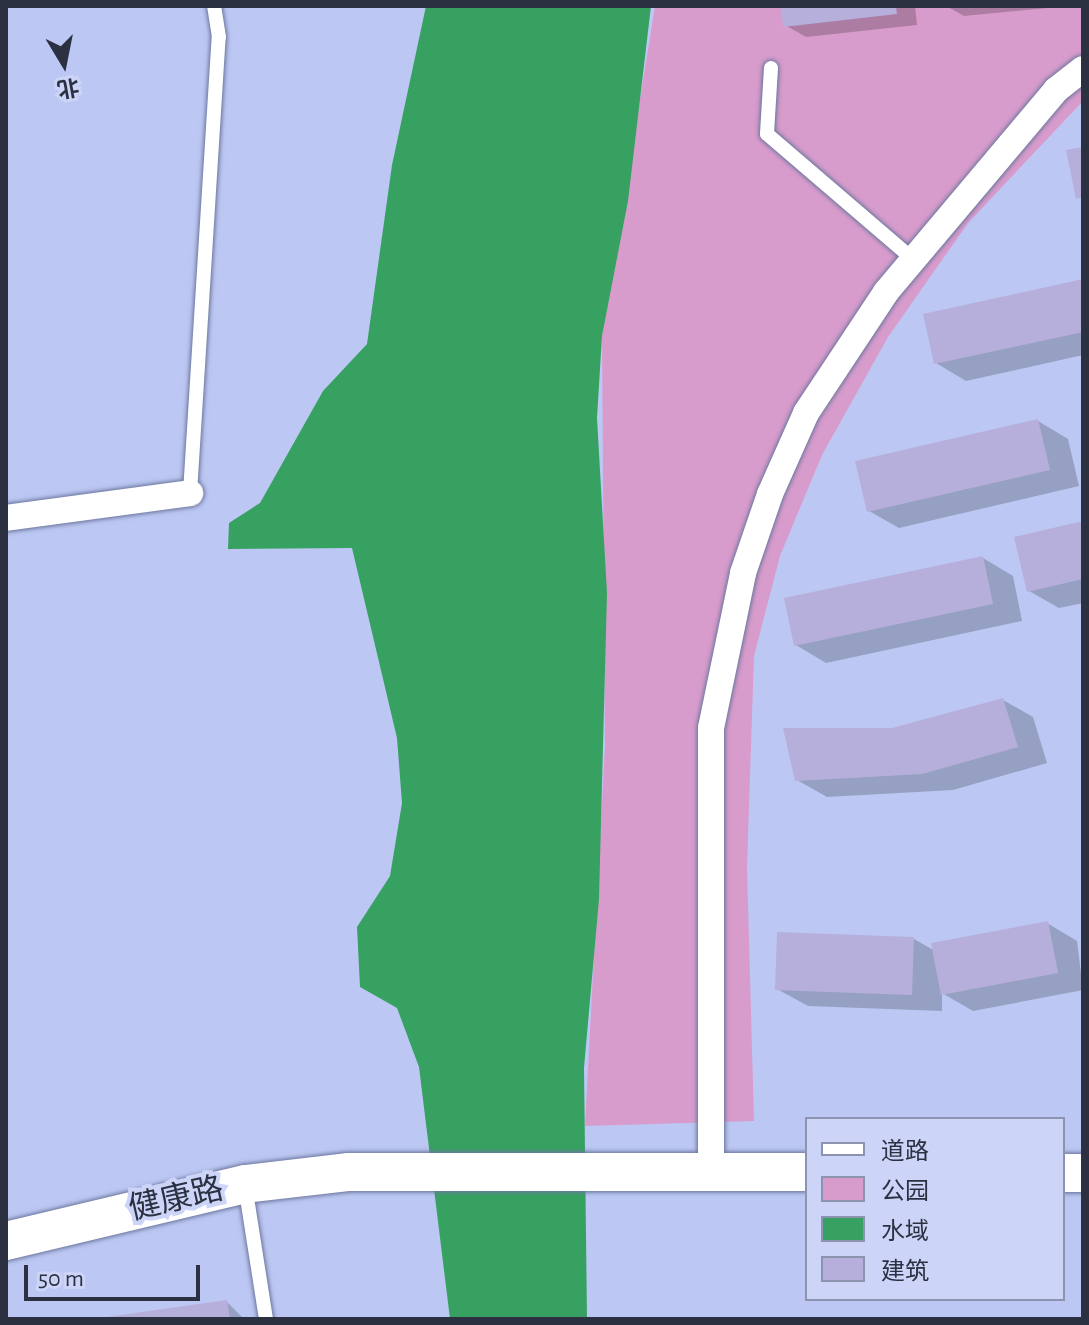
<!DOCTYPE html>
<meta charset="utf-8">
<style>
body{margin:0}
#map{position:relative;width:1089px;height:1325px;overflow:hidden;background:#bcc8f3;font-family:"Alegreya Sans","Noto Sans SC",sans-serif}
div>[style]{position:absolute}
.green>*{inset:0;background:#d89ccc}
.water>*{inset:0;background:#37a162}
.shadow>*{inset:0;background:#0003}
.building>*{inset:0;background:#b7afdb}
.roads{filter:drop-shadow(0 0 2px #6d779f) drop-shadow(0 0 2px #6d779f)}
.lane>*{height:14px;margin:-7px;padding:0 7px;transform-origin:7px;border-radius:7px;background:#fff}
.street>*{height:26px;margin:-13px;padding:0 13px;transform-origin:13px;border-radius:13px;background:#fff}
.secondary>*{height:38px;margin:-19px;padding:0 19px;transform-origin:19px;border-radius:19px;background:#fff}
span{translate:-50% -50%;white-space:nowrap;text-align:center;line-height:1.15;-webkit-text-stroke:8px #ccd5f8;paint-order:stroke}
.street-label{font-size:32px;color:#2c3142}
.frame{position:absolute;inset:0;border:8px solid #2c3142;pointer-events:none}
.legend{position:absolute;left:805px;top:1117px;width:260px;height:184px;box-sizing:border-box;background:#ccd5f8;border:2px solid #8c93af;margin:0;padding:10px 14px;list-style:none;font-size:24px;color:#2c3142}
.legend li{display:flex;align-items:center;gap:16px;height:40px}
.legend b{width:40px;border:2px solid #8c93af}
.north{position:absolute;left:24px;top:24px;width:80px;height:80px;-webkit-text-stroke:6px #ccd5f8;paint-order:stroke;rotate:170deg;font-size:22px;font-weight:700;line-height:32px;text-align:center;color:#2c3142}
.north::after{content:'';display:block;margin:auto;width:28px;height:36px;background:#2c3142;clip-path:polygon(50% 0,100% 100%,50% 72%,0 100%)}
.scale{position:absolute;left:24px;top:1265px;width:176px;height:36px;box-sizing:border-box;border:4px solid #2c3142;border-top:0;padding-left:10px;font-size:24px;line-height:28px;white-space:nowrap;color:#2c3142;-webkit-text-stroke:6px #ccd5f8;paint-order:stroke}
</style>
<div id="map">
<div class="green">
<div style="clip-path:polygon(655px 6px,1083px 6px,1083px 101px,968px 223px,888px 337px,822px 455px,780px 556px,754px 656px,747px 867px,754px 1121px,585px 1126px,605px 746px,602px 336px)"></div>
</div>
<div class="water">
<div style="clip-path:polygon(426px 6px,651px 6px,628px 201px,602px 336px,597px 418px,607px 593px,599px 899px,584px 1068px,587px 1319px,450px 1319px,419px 1067px,397px 1008px,360px 987px,357px 927px,390px 876px,402px 803px,397px 738px,352px 548px,228px 549px,229px 523px,260px 503px,323px 391px,367px 344px,392px 165px)"></div>
</div>
<div class="shadow">
<div style="clip-path:polygon(783px 6px,915px 6px,917px 25px,806px 37px,785px 25px)"></div>
<div style="clip-path:polygon(946px 6px,1069px 6px,964px 16px)"></div>
<div style="clip-path:polygon(1083px 281px,1083px 355px,966px 381px,936px 363px)"></div>
<div style="clip-path:polygon(1038px 421px,1068px 439px,1079px 486px,899px 528px,869px 511px)"></div>
<div style="clip-path:polygon(1083px 523px,1083px 603px,1059px 608px,1029px 591px)"></div>
<div style="clip-path:polygon(983px 558px,1013px 576px,1022px 621px,826px 663px,796px 645px)"></div>
<div style="clip-path:polygon(1003px 700px,1033px 717px,1047px 763px,953px 790px,827px 797px,797px 780px)"></div>
<div style="clip-path:polygon(1047px 923px,1077px 941px,1083px 990px,973px 1011px,942px 993px,942px 1011px,808px 1006px,777px 989px,914px 939px,935px 951px)"></div>
<div style="clip-path:polygon(227px 1302px,244px 1319px,107px 1319px)"></div>
</div>
<div class="building">
<div style="clip-path:polygon(781px 6px,896px 6px,897px 14px,783px 27px)"></div>
<div style="clip-path:polygon(1083px 147px,1083px 197px,1076px 199px,1066px 150px)"></div>
<div style="clip-path:polygon(1083px 279px,1083px 332px,934px 364px,923px 314px)"></div>
<div style="clip-path:polygon(1038px 419px,1050px 470px,867px 512px,855px 461px)"></div>
<div style="clip-path:polygon(1083px 521px,1083px 579px,1027px 592px,1014px 537px)"></div>
<div style="clip-path:polygon(983px 556px,993px 604px,794px 646px,784px 598px)"></div>
<div style="clip-path:polygon(1003px 698px,1018px 747px,922px 774px,795px 781px,783px 728px,892px 728px)"></div>
<div style="clip-path:polygon(1048px 921px,1058px 973px,941px 995px,931px 943px)"></div>
<div style="clip-path:polygon(777px 932px,914px 937px,912px 995px,775px 990px)"></div>
<div style="clip-path:polygon(227px 1300px,230px 1319px,106px 1319px,106px 1317px)"></div>
</div>
<div class="roads">
<div class="lane">
<div style="left:771px;top:68px;width:66px;rotate:93.5deg"></div>
<div style="left:767px;top:134px;width:192px;rotate:40.6deg"></div>
<div style="left:190px;top:493px;width:457px;rotate:-86.4deg"></div>
<div style="left:219px;top:37px;width:31px;rotate:-99deg"></div>
<div style="left:245px;top:1185px;width:136px;rotate:81.1deg"></div>
</div>
<div class="street">
<div style="left:6px;top:518px;width:186px;rotate:-7.7deg"></div>
<div style="left:711px;top:1172px;width:444px;rotate:-90deg"></div>
<div style="left:711px;top:728px;width:158px;rotate:-78.3deg"></div>
<div style="left:743px;top:573px;width:83px;rotate:-71.1deg"></div>
<div style="left:770px;top:494px;width:89px;rotate:-66deg"></div>
<div style="left:806px;top:413px;width:145px;rotate:-56.5deg"></div>
<div style="left:886px;top:292px;width:264px;rotate:-49.9deg"></div>
<div style="left:1056px;top:90px;width:34px;rotate:-38deg"></div>
</div>
<div class="secondary">
<div style="left:1063px;top:1173px;width:20px"></div>
<div style="left:6px;top:1241px;width:246px;rotate:-13.4deg"></div>
<div style="left:245px;top:1184px;width:105px;rotate:-6.6deg"></div>
<div style="left:349px;top:1172px;width:458px"></div>
</div>
</div>
<div class="street-label">
<span style="left:176px;top:1199px;rotate:-13deg">健康路</span>
</div>
<div class="frame"></div>
<ul class="legend">
<li><b style="height:10px;background:#fff"></b>道路</li>
<li><b style="height:22px;background:#d89ccc"></b>公园</li>
<li><b style="height:22px;background:#37a162"></b>水域</li>
<li><b style="height:22px;background:#b7afdb"></b>建筑</li>
</ul>
<div class="north">北</div>
<div class="scale">50 m</div>
</div>
